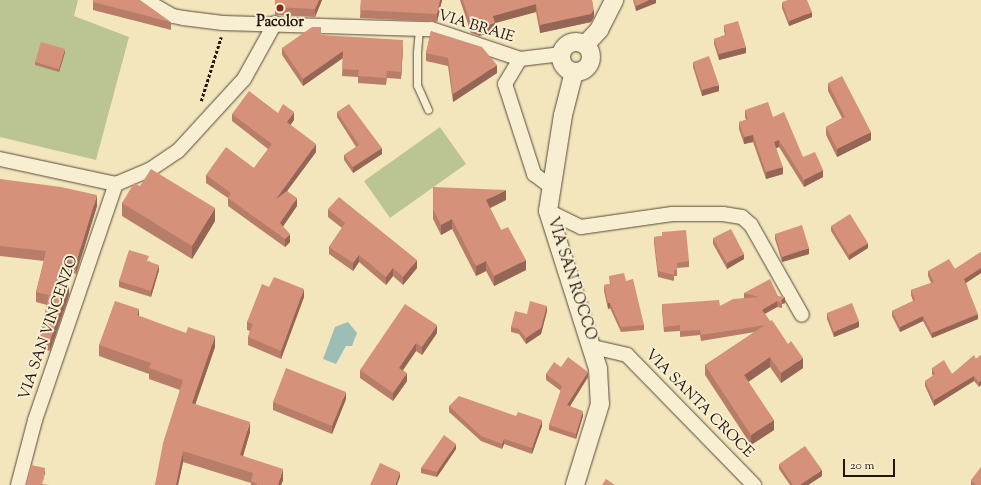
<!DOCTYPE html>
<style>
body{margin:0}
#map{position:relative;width:981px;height:485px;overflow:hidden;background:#f4e6bc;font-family:"Sorts Mill Goudy",serif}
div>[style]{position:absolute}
.green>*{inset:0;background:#bbc591}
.water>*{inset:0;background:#9dbeb7}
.path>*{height:2.5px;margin-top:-1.25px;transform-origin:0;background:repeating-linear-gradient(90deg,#21160e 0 3px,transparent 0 5px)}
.roads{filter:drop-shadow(0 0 1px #564a3a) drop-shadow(0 0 1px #564a3a)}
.service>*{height:7px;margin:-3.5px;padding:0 3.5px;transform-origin:3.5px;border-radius:3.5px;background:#f8efd3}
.minor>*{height:14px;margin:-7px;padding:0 7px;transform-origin:7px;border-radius:7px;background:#f8efd3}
.tertiary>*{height:18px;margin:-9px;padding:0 9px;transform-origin:9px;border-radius:9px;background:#f8efd3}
.tertiary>.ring{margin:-9px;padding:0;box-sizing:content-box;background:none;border:18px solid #f8efd3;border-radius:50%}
.wall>*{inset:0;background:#b77d69}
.shaded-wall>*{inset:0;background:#956655}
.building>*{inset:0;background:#d5917a}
.dots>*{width:11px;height:11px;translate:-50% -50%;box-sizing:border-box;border:2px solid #f8efd3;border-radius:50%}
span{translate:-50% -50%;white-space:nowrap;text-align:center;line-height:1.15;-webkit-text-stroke:4px #f8efd3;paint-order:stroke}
.poi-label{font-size:15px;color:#21160e;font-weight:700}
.street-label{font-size:15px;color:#21160e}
.scale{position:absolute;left:843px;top:459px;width:52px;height:18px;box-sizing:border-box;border:2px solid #21160e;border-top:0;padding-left:5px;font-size:12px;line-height:14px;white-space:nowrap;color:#21160e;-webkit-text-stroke:3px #f8efd3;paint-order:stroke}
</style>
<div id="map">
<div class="green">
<div style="clip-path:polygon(0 0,78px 0,74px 16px,129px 37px,96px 160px,0 137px)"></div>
<div style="clip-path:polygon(440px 127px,466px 164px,390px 218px,364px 181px)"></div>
</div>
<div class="water">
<div style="clip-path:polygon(348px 322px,357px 333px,352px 346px,346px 346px,336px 364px,323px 359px,335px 327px)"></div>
</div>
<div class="path">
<div style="left:201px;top:101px;width:67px;rotate:-72.6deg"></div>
</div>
<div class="roads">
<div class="service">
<div style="left:419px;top:29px;width:25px;rotate:95deg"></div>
<div style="left:417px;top:54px;width:31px;rotate:90deg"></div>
<div style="left:417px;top:85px;width:27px;rotate:66deg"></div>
</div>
<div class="minor">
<div style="left:145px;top:0;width:32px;rotate:30deg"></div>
<div style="left:173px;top:16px;width:10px;rotate:11deg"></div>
<div style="left:183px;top:18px;width:40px;rotate:7.1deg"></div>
<div style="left:223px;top:23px;width:208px;rotate:1.7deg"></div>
<div style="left:431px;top:29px;width:94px;rotate:18.6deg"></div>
<div style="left:520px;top:59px;width:42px;rotate:-6.8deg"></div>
<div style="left:520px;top:59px;width:29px;rotate:121deg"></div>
<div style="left:505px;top:84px;width:95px;rotate:72.1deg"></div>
<div style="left:534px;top:174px;width:21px;rotate:37deg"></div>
<div style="left:0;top:159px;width:119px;rotate:12.2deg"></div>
<div style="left:116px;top:184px;width:38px;rotate:-23deg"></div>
<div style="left:151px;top:169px;width:32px;rotate:-34deg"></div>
<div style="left:178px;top:151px;width:98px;rotate:-47.5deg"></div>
<div style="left:244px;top:79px;width:64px;rotate:-61deg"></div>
<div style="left:548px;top:211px;width:37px;rotate:26deg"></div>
<div style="left:581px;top:227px;width:92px;rotate:-8.1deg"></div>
<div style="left:672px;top:214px;width:51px"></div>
<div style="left:723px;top:214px;width:19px;rotate:9deg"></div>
<div style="left:742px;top:217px;width:12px;rotate:42deg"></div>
<div style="left:751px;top:225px;width:103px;rotate:60.5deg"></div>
<div style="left:593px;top:347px;width:35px;rotate:13deg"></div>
<div style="left:627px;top:355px;width:182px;rotate:45.7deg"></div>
<div style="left:18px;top:485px;width:67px;rotate:-75.3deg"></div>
<div style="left:35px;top:420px;width:250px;rotate:-71.1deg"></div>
</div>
<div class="tertiary">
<div class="ring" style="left:561px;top:42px;width:12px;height:12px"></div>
<div style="left:585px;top:45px;width:21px;rotate:-47deg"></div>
<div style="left:599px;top:30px;width:34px;rotate:-63deg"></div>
<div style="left:574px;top:72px;width:44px;rotate:104.3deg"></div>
<div style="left:563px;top:115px;width:97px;rotate:98.9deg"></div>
<div style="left:548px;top:211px;width:166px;rotate:72.4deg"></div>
<div style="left:598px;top:369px;width:35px;rotate:87deg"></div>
<div style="left:600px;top:404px;width:85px;rotate:107.2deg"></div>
</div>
</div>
<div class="wall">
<div style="clip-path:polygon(93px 0,171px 22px,171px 30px,93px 10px)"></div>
<div style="clip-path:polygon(275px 0,322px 0,315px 17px,275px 15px)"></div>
<div style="clip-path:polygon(361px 0,442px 0,437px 22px,360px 18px)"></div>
<div style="clip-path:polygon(460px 0,592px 0,594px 17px,591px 22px,540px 33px,536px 12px,495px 23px,495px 31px,479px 36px,471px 33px)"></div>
<div style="clip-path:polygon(633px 0,656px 0,656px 3px,636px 11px)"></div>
<div style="clip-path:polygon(782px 2px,812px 17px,789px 26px,782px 8px)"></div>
<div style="clip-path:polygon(724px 25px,746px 53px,719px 60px,714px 44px,714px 39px,725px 35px,724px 31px)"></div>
<div style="clip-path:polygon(431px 31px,497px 73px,453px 102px,448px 66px,426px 61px,426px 53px)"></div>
<div style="clip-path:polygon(321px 35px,403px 47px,401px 79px,387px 78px,386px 85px,358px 83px,358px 77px,342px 76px,343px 58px,303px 86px,282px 55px,282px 48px)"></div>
<div style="clip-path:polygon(65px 52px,59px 72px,35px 65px,35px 62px)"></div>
<div style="clip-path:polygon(693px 62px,719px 91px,702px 96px,693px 67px)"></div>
<div style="clip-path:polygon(828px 83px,871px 140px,837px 157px,826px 135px,826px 127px,842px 118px,828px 91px)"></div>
<div style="clip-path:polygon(745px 110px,773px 117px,803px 157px,823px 177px,804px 187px,779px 147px,776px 148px,783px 174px,766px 179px,753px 142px,744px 144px,739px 129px,739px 122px,746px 120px,745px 117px)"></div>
<div style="clip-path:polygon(337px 112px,382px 154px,353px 173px,344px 160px,344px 155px,356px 147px,337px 117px)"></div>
<div style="clip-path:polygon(278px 113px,294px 120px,290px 125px,316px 152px,287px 191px,297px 206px,283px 226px,290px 242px,285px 247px,228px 206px,228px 198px,206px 183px,206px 175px,254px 168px,268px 149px,232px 121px,232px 114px)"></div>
<div style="clip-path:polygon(0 179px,97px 206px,76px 274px,65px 270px,61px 282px,69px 295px,50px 351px,39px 348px,39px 338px,47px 305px,36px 302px,36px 292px,44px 261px,0 256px)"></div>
<div style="clip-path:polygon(140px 186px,215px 221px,192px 259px,122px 216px,122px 203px)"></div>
<div style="clip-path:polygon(433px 187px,506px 200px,490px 208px,501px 230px,526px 270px,494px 286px,486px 271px,476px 276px,452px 229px,441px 235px,433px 219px)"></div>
<div style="clip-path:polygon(328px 209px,417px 268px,403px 285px,393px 276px,386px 285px,359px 262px,353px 271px,329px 254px,329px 247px,342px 228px,328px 217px)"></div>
<div style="clip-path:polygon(831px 226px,868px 248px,849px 260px,831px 231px)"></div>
<div style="clip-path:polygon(662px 232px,689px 261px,689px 267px,677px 268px,677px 276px,674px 276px,674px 281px,658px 277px,654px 243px,654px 237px,662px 236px)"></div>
<div style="clip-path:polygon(775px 234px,809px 254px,782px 262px,775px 239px)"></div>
<div style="clip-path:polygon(713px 238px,744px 259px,727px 269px,713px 244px)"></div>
<div style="clip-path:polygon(981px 252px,981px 273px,966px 283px,978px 319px,932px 338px,923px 321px,900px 332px,892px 316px,892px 311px,913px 301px,911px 295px,911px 290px,931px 283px,928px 276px,928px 271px,955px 269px)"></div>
<div style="clip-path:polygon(149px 261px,159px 270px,151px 297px,119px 287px,119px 281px)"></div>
<div style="clip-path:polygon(609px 276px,626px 281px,644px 325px,644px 330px,621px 332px,610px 308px,608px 309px,604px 291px,604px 285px,610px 284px)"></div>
<div style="clip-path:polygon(269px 287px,304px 297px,281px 359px,248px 345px,248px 337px,250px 331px,247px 330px,247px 322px)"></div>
<div style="clip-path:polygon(744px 293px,778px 296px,785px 303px,782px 304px,782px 308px,777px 307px,765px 314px,803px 368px,781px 383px,770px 367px,748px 381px,774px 430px,751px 445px,705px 375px,705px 365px,755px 332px,701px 341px,700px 335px,680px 337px,680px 331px,664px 332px,662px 310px,662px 304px,720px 306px,744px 298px)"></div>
<div style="clip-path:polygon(547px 311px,541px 334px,526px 344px,519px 334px,511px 332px,511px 327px,527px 314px)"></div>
<div style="clip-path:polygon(827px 313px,859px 327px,834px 337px,827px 319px)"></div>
<div style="clip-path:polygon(139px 316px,215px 347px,195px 404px,250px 432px,243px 456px,283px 480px,281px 485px,251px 485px,251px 483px,183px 462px,178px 485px,155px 485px,180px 390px,149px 379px,149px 374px,99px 356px,99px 345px)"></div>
<div style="clip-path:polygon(437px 333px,422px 355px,416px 351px,403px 370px,407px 381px,393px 401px,360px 378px,360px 370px)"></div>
<div style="clip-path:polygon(981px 355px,979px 387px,974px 381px,934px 406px,925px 386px,925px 381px,933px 376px,932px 374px,932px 368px,952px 374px,976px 359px)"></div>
<div style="clip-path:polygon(561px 367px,588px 377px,570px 406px,583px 416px,576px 439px,549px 430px,549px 425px,561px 391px,546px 380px,546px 374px)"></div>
<div style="clip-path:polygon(346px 399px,332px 434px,273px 410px,273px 402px)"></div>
<div style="clip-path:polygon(449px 406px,542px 426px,532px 454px,504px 444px,502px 449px,481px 441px,449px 412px)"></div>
<div style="clip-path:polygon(456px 449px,437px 477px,421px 473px,421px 468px)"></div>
<div style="clip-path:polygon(779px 464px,822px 476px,808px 485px,790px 485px,779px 469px)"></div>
<div style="clip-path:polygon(971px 480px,981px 485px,971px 485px)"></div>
</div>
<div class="shaded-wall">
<div style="clip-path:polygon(319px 0,322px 0,315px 17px,315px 9px)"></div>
<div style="clip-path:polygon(440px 0,442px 0,437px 22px,437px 14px)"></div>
<div style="clip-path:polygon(649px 0,656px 0,656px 3px,636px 11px,636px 6px)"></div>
<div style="clip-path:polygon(536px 4px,536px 12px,495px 23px,495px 31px,479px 36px,479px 28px,493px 16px)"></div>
<div style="clip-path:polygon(594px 10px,594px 17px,591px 22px,540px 33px,540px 25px)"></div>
<div style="clip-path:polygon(812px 12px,812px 17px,789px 26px,789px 21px)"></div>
<div style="clip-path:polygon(403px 40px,403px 47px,401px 79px,401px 72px)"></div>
<div style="clip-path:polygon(746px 47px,746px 53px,719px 60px,719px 54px)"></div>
<div style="clip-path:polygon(65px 49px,65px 52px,59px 72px,59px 69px)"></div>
<div style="clip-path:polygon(343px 51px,343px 58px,303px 86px,303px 79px)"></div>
<div style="clip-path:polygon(497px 65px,497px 73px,453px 102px,453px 94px)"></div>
<div style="clip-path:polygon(719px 85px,719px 91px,702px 96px,702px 90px)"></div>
<div style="clip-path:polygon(294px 112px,294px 120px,287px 130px,287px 122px)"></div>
<div style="clip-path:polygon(871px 132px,871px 140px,837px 157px,837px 149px)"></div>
<div style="clip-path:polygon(753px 135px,753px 142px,744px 144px,744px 137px)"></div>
<div style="clip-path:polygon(779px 140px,779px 147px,774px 149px,774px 142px)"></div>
<div style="clip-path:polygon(316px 144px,316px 152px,276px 206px,276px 199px)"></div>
<div style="clip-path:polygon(382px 148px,382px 154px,353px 173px,353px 167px)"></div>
<div style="clip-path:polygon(783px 167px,783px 174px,766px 179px,766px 172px)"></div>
<div style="clip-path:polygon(823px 170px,823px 177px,804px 187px,804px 180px)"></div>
<div style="clip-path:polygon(506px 190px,506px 200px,486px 210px,486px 200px)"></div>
<div style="clip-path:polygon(97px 195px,97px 206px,76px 274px,76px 263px)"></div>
<div style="clip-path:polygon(297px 198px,297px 206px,280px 231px,280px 223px)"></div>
<div style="clip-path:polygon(215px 208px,215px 221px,192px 259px,192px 246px)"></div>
<div style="clip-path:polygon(452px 219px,452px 229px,441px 235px,441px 225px)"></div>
<div style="clip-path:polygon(290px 234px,290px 242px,285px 247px,285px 239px)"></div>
<div style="clip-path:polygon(868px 243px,868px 248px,849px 260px,849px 255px)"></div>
<div style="clip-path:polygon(809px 248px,809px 254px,782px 262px,782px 257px)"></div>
<div style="clip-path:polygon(744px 254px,744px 259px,727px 269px,727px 263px)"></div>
<div style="clip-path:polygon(359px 255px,359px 262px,353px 271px,353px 263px)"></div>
<div style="clip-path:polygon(65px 260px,65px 270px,58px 291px,58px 281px)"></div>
<div style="clip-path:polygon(417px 260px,417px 268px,403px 285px,403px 277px)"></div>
<div style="clip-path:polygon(526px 260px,526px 270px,494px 286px,494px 276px)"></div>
<div style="clip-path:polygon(486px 261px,486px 271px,476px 276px,476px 266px)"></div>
<div style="clip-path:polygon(159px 265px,159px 270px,151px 297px,151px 291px)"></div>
<div style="clip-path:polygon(393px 268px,393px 276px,386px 285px,386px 277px)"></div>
<div style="clip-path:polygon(981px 268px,981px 273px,964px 284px,964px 279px)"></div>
<div style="clip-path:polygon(69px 285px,69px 295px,50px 351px,50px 341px)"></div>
<div style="clip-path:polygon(304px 289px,304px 297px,281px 359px,281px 351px)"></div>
<div style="clip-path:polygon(785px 297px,785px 303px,782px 304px,782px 303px,781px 300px)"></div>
<div style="clip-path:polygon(777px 301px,777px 307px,762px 315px,762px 310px)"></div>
<div style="clip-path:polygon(608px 303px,610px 303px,610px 308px,608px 309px)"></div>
<div style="clip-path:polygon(547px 306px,547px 311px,541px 334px,526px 344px,526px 338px)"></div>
<div style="clip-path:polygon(139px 309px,139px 320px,137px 315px)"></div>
<div style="clip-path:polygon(978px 314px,978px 319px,932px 338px,932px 333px)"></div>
<div style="clip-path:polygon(923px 316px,923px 321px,900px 332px,900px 327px)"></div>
<div style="clip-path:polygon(859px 321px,859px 327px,834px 337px,834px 332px)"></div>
<div style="clip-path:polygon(437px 325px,437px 333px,422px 355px,422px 347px)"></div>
<div style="clip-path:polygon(215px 336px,215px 347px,192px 414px,192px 403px)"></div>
<div style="clip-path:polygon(416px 343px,416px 351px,399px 376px,399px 368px)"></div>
<div style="clip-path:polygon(770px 357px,770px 367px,744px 385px,744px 375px)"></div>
<div style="clip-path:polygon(803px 358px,803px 368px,781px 383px,781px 373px)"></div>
<div style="clip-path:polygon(588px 372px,588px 377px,567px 411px,567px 405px)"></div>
<div style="clip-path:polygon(407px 373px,407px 381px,393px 401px,393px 393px)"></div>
<div style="clip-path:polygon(974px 376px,974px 381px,934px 406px,934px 400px)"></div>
<div style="clip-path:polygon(981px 380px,981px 385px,979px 387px,979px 382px)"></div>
<div style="clip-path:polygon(346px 392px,346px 399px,332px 434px,332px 426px)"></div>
<div style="clip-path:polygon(583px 411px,583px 416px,576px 439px,576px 434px)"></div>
<div style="clip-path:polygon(542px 420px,542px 426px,532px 454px,532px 448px)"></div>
<div style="clip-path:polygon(774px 420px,774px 430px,751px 445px,751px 435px)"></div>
<div style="clip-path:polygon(250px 422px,250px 432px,240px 466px,240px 455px)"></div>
<div style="clip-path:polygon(504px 439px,504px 444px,502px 449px,502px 444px)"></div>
<div style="clip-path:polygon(456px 444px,456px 449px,437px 477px,437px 472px)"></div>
<div style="clip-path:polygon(183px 451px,183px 462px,178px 485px,176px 485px)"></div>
<div style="clip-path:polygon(45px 468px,45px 473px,42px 485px)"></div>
<div style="clip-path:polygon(283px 469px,283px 480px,281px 485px,278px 485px)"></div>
<div style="clip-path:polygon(822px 470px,822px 476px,808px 485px,800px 485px)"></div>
<div style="clip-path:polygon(400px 472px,400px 477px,397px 485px,395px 485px)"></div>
</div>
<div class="building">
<div style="clip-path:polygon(93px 0,140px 0,171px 22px,93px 2px)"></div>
<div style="clip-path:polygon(275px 0,319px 0,315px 9px,275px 7px)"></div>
<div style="clip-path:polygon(361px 0,440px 0,437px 14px,360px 10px)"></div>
<div style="clip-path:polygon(463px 0,592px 0,594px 10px,591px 14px,540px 25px,536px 4px,493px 16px,495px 23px,479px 28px,471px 25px)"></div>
<div style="clip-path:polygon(634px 0,649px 0,636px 6px)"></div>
<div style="clip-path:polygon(788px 0,807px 0,812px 12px,789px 21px,782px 2px)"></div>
<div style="clip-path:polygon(738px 21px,746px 47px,719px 54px,714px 39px,726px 35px,724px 25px)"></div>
<div style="clip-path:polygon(312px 27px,321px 27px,321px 35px,403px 40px,401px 72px,387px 71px,386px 78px,358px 76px,359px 70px,342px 69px,343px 51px,303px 79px,282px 48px)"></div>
<div style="clip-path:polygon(431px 31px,482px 47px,497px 65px,453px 94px,448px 58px,426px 53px)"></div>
<div style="clip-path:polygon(41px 42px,65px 49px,59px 69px,35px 62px)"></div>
<div style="clip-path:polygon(709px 56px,719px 85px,702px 90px,693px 62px)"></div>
<div style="clip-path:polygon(842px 76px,871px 132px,837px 149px,826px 127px,845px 117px,828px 83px)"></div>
<div style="clip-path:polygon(249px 91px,278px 113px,283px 104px,294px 112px,287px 122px,316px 144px,276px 199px,287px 191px,297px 198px,280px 223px,290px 234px,285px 239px,228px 198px,231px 193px,206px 175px,226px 147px,254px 168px,272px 144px,232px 114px)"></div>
<div style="clip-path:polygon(768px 102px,773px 117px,784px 112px,803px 157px,815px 152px,823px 170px,804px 180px,779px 140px,774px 142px,783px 167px,766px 172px,753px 135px,744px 137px,739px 122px,748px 119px,745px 110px)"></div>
<div style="clip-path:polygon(349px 104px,382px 148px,353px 167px,344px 155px,359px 145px,337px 112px)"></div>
<div style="clip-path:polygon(151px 169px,215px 208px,192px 246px,122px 203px,134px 183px,140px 186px)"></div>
<div style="clip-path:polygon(0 179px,61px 187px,97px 195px,76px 263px,65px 260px,58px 281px,69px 285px,50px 341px,39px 338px,49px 295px,36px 292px,46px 251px,0 246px)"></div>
<div style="clip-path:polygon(433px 187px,506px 190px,486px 200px,501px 230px,508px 227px,526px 260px,494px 276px,486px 261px,476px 266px,452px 219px,441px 225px,433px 209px)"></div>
<div style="clip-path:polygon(339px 197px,417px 260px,403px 277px,393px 268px,386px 277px,359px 255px,353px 263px,329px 247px,345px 223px,328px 209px)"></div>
<div style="clip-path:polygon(850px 214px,868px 243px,849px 255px,831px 226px)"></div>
<div style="clip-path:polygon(802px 225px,809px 248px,782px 257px,775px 234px)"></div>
<div style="clip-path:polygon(731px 229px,744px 254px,727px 263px,713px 238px)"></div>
<div style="clip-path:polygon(686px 230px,689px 261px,677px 263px,677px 271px,674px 270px,674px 275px,658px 271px,654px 237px,662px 236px,662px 232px)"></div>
<div style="clip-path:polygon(129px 250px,149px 256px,147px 261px,159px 265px,151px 291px,119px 281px)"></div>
<div style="clip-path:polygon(981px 252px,981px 268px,964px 279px,978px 314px,932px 333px,923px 316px,900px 327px,892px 311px,915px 300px,911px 290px,934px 282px,928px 271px,949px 259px,955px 269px)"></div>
<div style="clip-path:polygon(624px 273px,626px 281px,633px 279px,644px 325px,621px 327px,610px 303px,608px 303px,604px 285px,611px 284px,609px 276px)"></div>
<div style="clip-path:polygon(274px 277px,304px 289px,281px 351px,248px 337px,253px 324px,247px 322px,262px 284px,269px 287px)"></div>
<div style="clip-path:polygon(770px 279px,778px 296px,785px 297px,781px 300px,782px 303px,777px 301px,762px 310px,770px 322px,766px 325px,701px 335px,700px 330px,680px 331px,680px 325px,664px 327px,662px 304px,719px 300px,720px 306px,733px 299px,759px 297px,744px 293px)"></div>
<div style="clip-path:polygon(115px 301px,139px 309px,137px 315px,186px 333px,188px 327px,215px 336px,192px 403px,250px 422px,240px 455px,283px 469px,278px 485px,257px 485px,257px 484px,251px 481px,253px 473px,183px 451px,176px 485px,155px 485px,163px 443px,183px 380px,149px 368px,151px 363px,99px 345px)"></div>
<div style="clip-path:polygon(530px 301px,547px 306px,541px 328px,526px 338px,519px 329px,511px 327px,515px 311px,527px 314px)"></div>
<div style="clip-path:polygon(852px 303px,859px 321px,834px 332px,827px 313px)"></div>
<div style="clip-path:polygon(405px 304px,437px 325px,422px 347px,416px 343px,399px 368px,407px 373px,393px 393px,360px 370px)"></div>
<div style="clip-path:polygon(772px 320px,788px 344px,791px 341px,803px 358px,781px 373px,770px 357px,744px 375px,774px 420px,751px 435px,705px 365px)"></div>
<div style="clip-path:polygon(974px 355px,976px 359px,981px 355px,981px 380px,979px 382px,974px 376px,934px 400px,925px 381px,935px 374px,932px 368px,944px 360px,952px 374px)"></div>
<div style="clip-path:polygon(568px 357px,588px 372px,567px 405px,583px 411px,576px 434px,549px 425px,562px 386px,546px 374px,554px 362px,561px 367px)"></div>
<div style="clip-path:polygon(286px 368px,346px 392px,332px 426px,273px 402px)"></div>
<div style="clip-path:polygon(459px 396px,516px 416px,518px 412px,542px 420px,532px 448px,504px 439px,502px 444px,481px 436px,449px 406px)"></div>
<div style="clip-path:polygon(444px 435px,456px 444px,437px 472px,421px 468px)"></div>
<div style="clip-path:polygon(805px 446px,822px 470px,800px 485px,793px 485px,779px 464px)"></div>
<div style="clip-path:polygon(380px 463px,400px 472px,395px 485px,370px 485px)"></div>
<div style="clip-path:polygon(31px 465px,45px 468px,42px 484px,49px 485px,26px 485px)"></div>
<div style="clip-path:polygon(981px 467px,981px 485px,976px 485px,971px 480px)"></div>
<div style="clip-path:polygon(606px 479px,615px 485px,602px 485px)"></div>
</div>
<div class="dots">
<div style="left:280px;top:8px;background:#8f2418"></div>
</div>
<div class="poi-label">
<span style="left:280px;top:23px">Pacolor</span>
</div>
<div class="street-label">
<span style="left:476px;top:27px;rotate:17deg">VIA BRAIE</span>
<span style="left:571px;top:279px;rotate:72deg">VIA SAN ROCCO</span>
<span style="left:49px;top:328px;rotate:-71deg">VIA SAN VINCENZO</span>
<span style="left:699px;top:404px;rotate:45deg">VIA SANTA CROCE</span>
</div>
<div class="scale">20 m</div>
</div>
